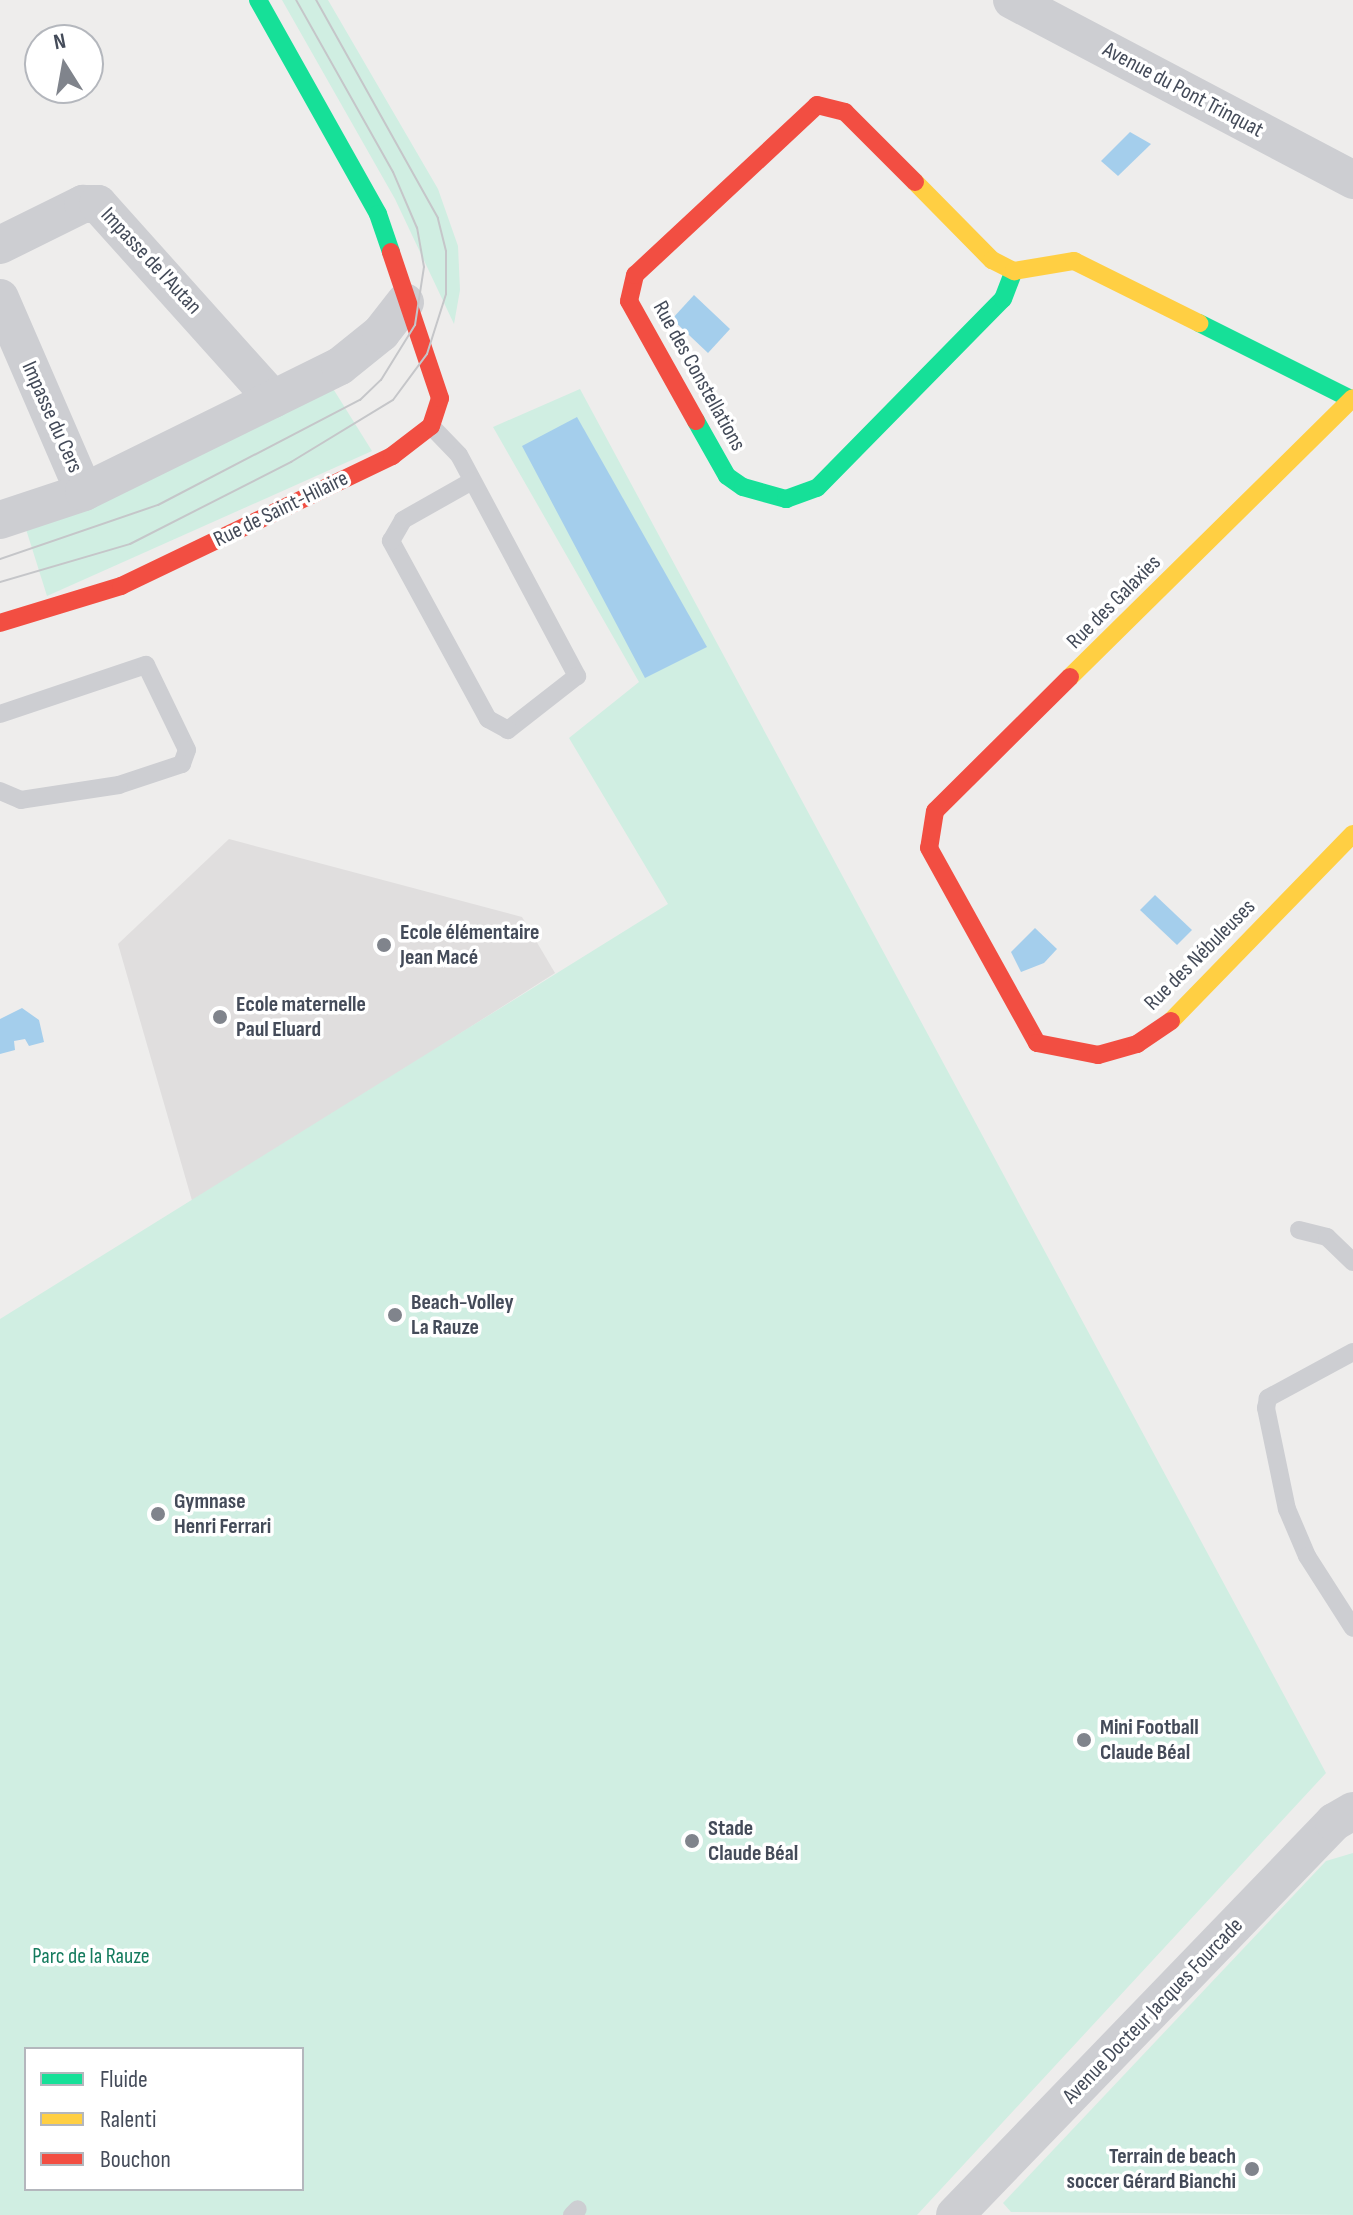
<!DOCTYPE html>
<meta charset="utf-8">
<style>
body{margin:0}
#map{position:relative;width:1353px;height:2215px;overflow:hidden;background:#eeedec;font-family:"Sofia Sans Condensed",sans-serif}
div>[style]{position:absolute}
.education>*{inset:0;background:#e0dede}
.green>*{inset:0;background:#d0eee2}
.water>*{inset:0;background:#a4ceec}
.lane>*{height:18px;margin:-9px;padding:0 9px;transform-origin:9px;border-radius:9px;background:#cdced2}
.street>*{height:38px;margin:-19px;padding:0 19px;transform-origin:19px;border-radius:19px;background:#cdced2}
.fast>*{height:18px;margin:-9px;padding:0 9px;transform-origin:9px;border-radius:9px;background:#16e098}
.slow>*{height:18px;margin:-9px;padding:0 9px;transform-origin:9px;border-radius:9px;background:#ffcf43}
.jam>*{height:18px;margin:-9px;padding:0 9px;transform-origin:9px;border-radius:9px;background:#f24e42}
.tram>*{height:2px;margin:-1px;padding:0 1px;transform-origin:1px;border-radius:1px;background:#c5c6c9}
.dots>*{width:22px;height:22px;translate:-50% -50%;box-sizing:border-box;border:4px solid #fff;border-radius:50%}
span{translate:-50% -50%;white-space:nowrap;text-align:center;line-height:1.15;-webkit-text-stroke:7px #fff;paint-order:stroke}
.street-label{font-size:22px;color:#444b59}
.poi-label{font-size:22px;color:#444b59;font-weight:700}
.left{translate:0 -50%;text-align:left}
.right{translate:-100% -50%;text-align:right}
.park-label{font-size:22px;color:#157b5e}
.legend{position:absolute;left:24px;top:2047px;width:280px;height:144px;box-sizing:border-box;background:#fff;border:2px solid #b4b7bd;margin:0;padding:10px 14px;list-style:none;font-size:24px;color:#444b59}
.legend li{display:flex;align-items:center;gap:16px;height:40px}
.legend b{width:40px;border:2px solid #b4b7bd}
.north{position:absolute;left:24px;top:24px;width:80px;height:80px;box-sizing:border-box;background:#fff;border:2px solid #b4b7bd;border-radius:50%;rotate:349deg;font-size:22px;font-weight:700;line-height:32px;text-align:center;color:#444b59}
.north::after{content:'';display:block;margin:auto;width:28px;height:36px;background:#80848c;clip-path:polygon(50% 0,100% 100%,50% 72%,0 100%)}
</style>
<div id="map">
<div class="education">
<div style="clip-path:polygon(229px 839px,522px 917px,555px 973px,193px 1204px,118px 944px)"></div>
</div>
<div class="green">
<div style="clip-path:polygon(282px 0,328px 0,438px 189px,458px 246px,460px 290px,454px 324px,395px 199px)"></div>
<div style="clip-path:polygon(332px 387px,372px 451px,47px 596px,25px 526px)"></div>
<div style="clip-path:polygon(evenodd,580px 389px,1326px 1773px,917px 2215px,0 2215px,0 1319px,668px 904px,569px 738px,639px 682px,493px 427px,580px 389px,26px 2049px,302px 2049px,302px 2189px,26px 2189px,26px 2049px)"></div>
<div style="clip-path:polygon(1353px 1853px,1353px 2215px,1011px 2212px,1003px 2203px,1326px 1861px)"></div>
</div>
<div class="water">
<div style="clip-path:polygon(1130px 132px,1151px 144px,1118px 176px,1101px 161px)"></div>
<div style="clip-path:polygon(694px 295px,730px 329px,708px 353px,672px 319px)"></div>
<div style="clip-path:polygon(577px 417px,707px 647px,645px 678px,522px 446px)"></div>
<div style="clip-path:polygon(1155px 895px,1192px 930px,1177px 945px,1140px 910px)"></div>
<div style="clip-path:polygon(1035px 928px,1057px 949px,1044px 963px,1021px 972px,1011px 952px)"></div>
<div style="clip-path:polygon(22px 1008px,39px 1020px,44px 1042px,29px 1046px,25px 1039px,14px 1041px,15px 1050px,0 1054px,0 1019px)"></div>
</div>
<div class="lane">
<div style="left:431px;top:426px;width:40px;rotate:46deg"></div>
<div style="left:459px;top:455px;width:251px;rotate:61.9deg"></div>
<div style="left:577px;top:676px;width:88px;rotate:142deg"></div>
<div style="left:508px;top:730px;width:23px;rotate:-151deg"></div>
<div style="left:488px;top:719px;width:203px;rotate:-118.6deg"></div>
<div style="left:391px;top:541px;width:24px;rotate:-60deg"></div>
<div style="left:403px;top:520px;width:79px;rotate:-29.5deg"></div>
<div style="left:0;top:714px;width:154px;rotate:-18.6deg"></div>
<div style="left:146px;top:665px;width:94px;rotate:64.2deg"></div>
<div style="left:187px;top:750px;width:15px;rotate:110deg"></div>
<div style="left:182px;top:764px;width:66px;rotate:161.6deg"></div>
<div style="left:119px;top:785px;width:99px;rotate:171.3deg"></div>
<div style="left:21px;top:800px;width:23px;rotate:-157deg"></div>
<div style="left:1299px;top:1230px;width:29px;rotate:14deg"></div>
<div style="left:1327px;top:1237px;width:36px;rotate:44deg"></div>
<div style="left:1353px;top:1352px;width:97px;rotate:151.6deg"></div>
<div style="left:1268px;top:1398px;width:10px;rotate:101deg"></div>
<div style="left:1266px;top:1408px;width:103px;rotate:78.3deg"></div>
<div style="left:1287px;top:1509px;width:51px;rotate:66.9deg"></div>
<div style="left:1307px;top:1556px;width:85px;rotate:57.4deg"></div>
<div style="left:572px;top:2215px;width:8px;rotate:-45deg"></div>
</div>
<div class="street">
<div style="left:1012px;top:0;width:386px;rotate:27.8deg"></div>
<div style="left:0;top:245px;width:93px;rotate:-26.3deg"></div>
<div style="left:83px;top:204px;width:15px"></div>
<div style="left:98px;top:204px;width:262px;rotate:48.1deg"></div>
<div style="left:0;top:298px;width:211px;rotate:66.6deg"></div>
<div style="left:0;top:520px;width:89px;rotate:-18.4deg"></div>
<div style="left:84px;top:492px;width:285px;rotate:-26.2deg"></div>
<div style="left:340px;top:366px;width:53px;rotate:-38.8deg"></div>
<div style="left:381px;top:333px;width:39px;rotate:-52deg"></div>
<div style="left:955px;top:2215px;width:546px;rotate:-46.04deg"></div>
<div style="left:1334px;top:1822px;width:22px;rotate:-30deg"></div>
</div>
<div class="fast">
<div style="left:258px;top:0;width:245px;rotate:60.7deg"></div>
<div style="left:378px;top:214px;width:40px;rotate:71.1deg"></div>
<div style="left:1199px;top:323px;width:172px;rotate:26.6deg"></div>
<div style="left:696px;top:421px;width:63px;rotate:60.6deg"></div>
<div style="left:727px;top:476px;width:19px;rotate:35deg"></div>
<div style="left:743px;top:487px;width:45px;rotate:15.6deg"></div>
<div style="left:786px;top:499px;width:33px;rotate:-20deg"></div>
<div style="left:817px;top:488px;width:265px;rotate:-45.5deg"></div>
<div style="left:1003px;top:299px;width:30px;rotate:-69deg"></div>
</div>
<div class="slow">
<div style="left:915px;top:182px;width:110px;rotate:45.4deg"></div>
<div style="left:992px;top:260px;width:25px;rotate:27deg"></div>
<div style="left:1014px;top:271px;width:61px;rotate:-9.5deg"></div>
<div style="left:1074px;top:261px;width:140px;rotate:26.4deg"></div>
<div style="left:1070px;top:677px;width:397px;rotate:-44.6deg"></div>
<div style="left:1171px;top:1021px;width:261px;rotate:-45.8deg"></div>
</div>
<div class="jam">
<div style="left:696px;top:421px;width:137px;rotate:-119.2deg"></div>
<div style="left:629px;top:301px;width:27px;rotate:-77deg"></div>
<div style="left:635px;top:275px;width:249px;rotate:-43deg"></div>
<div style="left:817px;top:105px;width:29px;rotate:14deg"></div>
<div style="left:845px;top:112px;width:99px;rotate:45deg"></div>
<div style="left:0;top:623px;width:127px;rotate:-17deg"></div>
<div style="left:121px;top:586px;width:301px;rotate:-25.6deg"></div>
<div style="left:392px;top:456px;width:49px;rotate:-37.6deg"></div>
<div style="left:431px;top:426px;width:29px;rotate:-72deg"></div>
<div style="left:440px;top:398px;width:154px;rotate:-108.6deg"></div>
<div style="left:1070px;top:677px;width:190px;rotate:135.2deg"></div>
<div style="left:935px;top:811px;width:37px;rotate:99deg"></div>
<div style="left:929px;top:848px;width:223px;rotate:61deg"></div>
<div style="left:1037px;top:1043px;width:62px;rotate:11.1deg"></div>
<div style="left:1098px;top:1055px;width:41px;rotate:-15.8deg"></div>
<div style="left:1137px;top:1044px;width:41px;rotate:-34.1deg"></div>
</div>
<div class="tram">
<div style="left:0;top:559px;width:167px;rotate:-18.9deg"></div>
<div style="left:158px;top:505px;width:228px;rotate:-27.5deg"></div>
<div style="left:360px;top:400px;width:29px;rotate:-44deg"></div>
<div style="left:381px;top:380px;width:65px;rotate:-58.3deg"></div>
<div style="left:415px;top:325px;width:59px;rotate:-81.2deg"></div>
<div style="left:424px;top:267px;width:40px;rotate:-100deg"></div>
<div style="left:417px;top:228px;width:61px;rotate:-113.2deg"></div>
<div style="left:393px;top:172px;width:197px;rotate:-119.4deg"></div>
<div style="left:0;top:582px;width:135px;rotate:-16.3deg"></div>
<div style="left:130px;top:544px;width:181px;rotate:-27deg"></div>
<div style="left:291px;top:462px;width:119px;rotate:-31.3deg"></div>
<div style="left:393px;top:400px;width:57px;rotate:-53.5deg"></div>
<div style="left:427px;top:354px;width:63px;rotate:-72.4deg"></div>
<div style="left:446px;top:294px;width:43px;rotate:-90deg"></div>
<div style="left:446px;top:251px;width:34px;rotate:-104deg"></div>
<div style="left:438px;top:218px;width:250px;rotate:-119.2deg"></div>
</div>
<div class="dots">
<div style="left:384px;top:945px;background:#80848c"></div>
<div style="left:220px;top:1017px;background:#80848c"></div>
<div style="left:395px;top:1315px;background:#80848c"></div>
<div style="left:158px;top:1514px;background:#80848c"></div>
<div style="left:1084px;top:1740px;background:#80848c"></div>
<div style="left:692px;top:1841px;background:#80848c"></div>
<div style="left:1252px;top:2169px;background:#80848c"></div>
</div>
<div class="street-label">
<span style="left:1183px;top:90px;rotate:28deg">Avenue du Pont Trinquat</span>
<span style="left:151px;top:261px;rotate:47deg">Impasse de l'Autan</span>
<span style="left:699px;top:376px;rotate:61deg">Rue des Constellations</span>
<span style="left:52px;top:417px;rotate:66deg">Impasse du Cers</span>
<span style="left:281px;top:509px;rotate:-26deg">Rue de Saint-Hilaire</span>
<span style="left:1114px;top:602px;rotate:-45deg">Rue des Galaxies</span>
<span style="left:1200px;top:955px;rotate:-45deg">Rue des Nébuleuses</span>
<span style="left:1153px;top:2011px;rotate:-46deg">Avenue Docteur Jacques Fourcade</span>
</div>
<div class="poi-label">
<span class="left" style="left:400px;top:945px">Ecole élémentaire<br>Jean Macé</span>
<span class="left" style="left:236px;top:1017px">Ecole maternelle<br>Paul Eluard</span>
<span class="left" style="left:411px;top:1315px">Beach-Volley<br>La Rauze</span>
<span class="left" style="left:174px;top:1514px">Gymnase<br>Henri Ferrari</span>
<span class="left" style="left:1100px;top:1740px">Mini Football<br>Claude Béal</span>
<span class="left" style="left:708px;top:1841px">Stade<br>Claude Béal</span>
<span class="right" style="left:1236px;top:2169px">Terrain de beach<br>soccer Gérard Bianchi</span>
</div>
<div class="park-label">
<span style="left:91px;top:1957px">Parc de la Rauze</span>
</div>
<ul class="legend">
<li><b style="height:10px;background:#16e098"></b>Fluide</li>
<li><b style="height:10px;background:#ffcf43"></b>Ralenti</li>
<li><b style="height:10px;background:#f24e42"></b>Bouchon</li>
</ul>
<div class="north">N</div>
</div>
